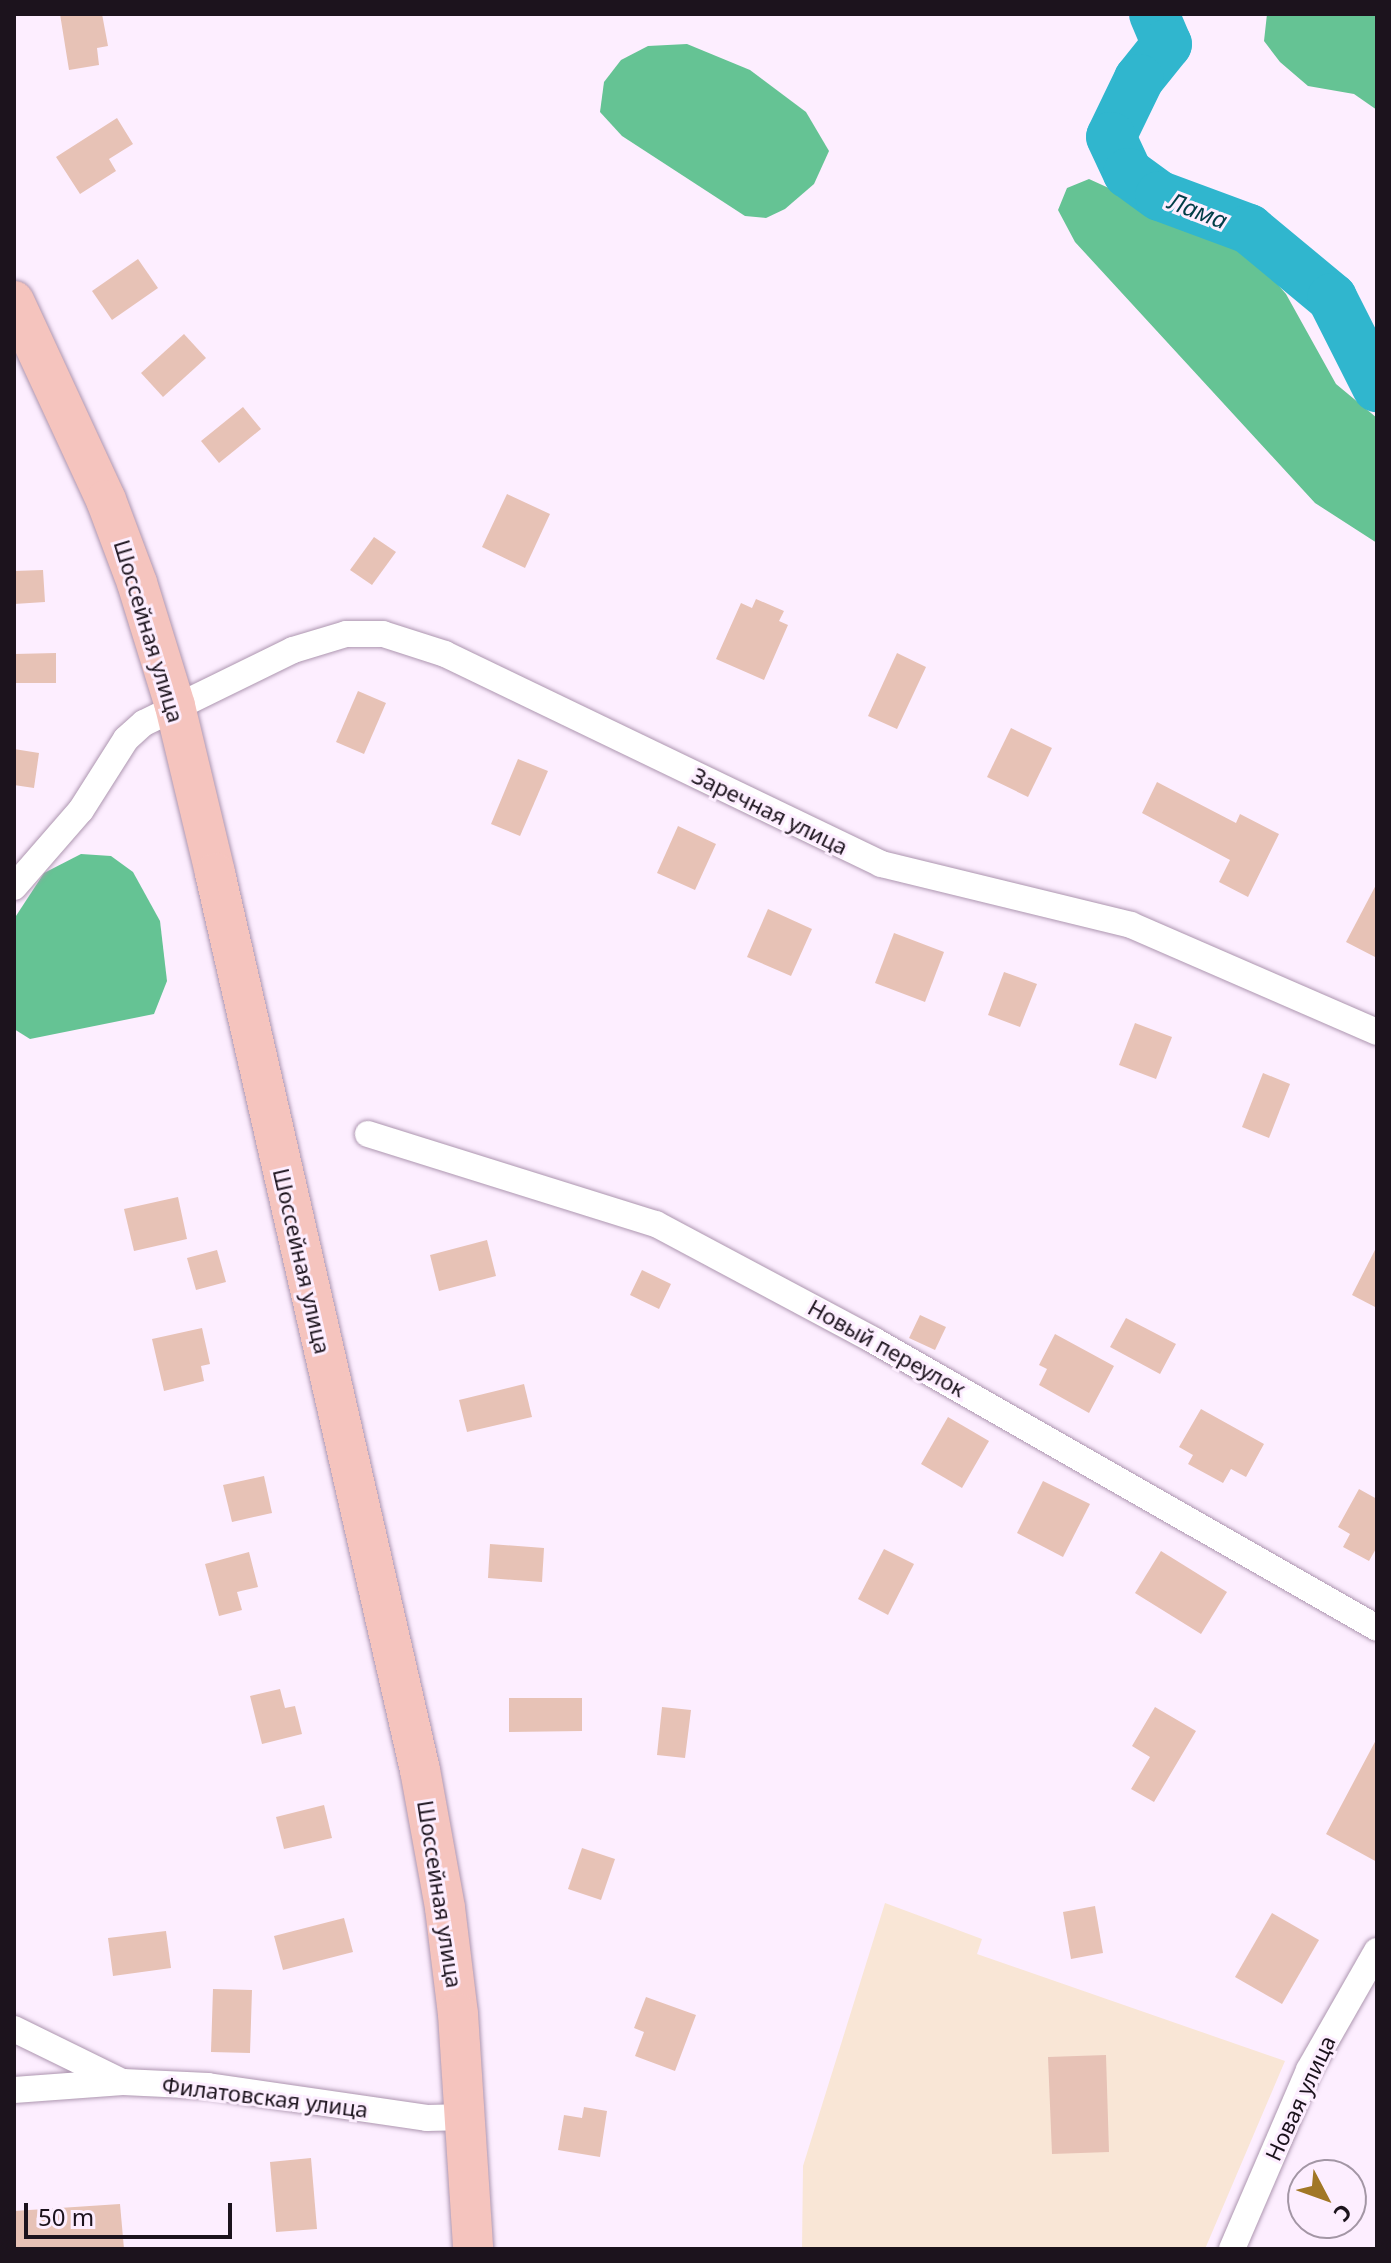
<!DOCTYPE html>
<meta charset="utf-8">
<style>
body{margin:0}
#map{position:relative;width:1391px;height:2263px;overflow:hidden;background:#fdeeff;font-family:"Noto Sans",sans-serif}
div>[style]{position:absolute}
.education>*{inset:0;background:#f9e6d6}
.forest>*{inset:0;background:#65c394}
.river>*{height:50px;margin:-25px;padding:0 25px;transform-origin:25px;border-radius:25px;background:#30b6ce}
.building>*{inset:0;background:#e7c2b6}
.roads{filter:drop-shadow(0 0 2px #ad96b0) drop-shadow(0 0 2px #ad96b0)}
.minor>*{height:26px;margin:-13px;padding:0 13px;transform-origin:13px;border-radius:13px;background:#fff}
.primary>*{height:40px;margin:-20px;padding:0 20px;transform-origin:20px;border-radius:20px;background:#f5c4be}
span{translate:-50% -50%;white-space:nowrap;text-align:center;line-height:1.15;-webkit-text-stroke:6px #fdeeff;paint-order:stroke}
.street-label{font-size:22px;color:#1c131d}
.water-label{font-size:24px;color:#003d47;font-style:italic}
.frame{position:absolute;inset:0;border:16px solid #1c131d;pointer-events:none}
.north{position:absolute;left:1287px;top:2159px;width:80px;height:80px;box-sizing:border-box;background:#fdeeff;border:2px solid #a396a5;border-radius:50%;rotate:131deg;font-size:22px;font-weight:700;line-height:32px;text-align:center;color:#1c131d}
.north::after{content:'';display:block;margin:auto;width:28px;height:36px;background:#a17726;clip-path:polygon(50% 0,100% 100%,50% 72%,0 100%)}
.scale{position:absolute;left:24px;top:2203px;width:208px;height:36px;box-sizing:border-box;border:4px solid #1c131d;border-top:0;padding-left:10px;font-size:24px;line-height:28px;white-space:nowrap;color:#1c131d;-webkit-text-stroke:6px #fdeeff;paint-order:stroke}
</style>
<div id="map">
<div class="education">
<div style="clip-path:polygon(885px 1903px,982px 1939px,977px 1954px,1285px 2061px,1205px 2249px,802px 2249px,803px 2166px)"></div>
</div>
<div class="forest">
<div style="clip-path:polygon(1267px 14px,1377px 14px,1377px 110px,1354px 94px,1308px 86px,1280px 62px,1264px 41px)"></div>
<div style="clip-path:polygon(687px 44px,750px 70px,806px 112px,829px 151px,814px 184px,785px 209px,766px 218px,745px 216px,622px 136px,600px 112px,604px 82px,621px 60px,648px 46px)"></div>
<div style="clip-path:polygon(1089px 179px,1225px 241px,1259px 263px,1286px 294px,1336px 384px,1377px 418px,1377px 543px,1315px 503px,1075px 242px,1058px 210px,1067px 188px)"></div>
<div style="clip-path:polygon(81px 854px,111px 856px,133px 872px,160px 921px,167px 981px,154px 1014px,30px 1039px,14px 1029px,14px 919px,44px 873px)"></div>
</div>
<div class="river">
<div style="left:1154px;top:14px;width:33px;rotate:67deg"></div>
<div style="left:1167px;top:44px;width:45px;rotate:128.7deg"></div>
<div style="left:1139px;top:79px;width:64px;rotate:115.8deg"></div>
<div style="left:1111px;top:137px;width:40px;rotate:65deg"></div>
<div style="left:1128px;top:173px;width:39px;rotate:36deg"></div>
<div style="left:1160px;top:196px;width:95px;rotate:20.3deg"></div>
<div style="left:1249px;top:229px;width:108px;rotate:39.7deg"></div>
<div style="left:1332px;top:298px;width:100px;rotate:63.2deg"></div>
</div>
<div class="building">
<div style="clip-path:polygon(60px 14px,102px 14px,108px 46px,97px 48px,99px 65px,69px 70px)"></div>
<div style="clip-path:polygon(117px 118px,133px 144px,109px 159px,116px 171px,80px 194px,56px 157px)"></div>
<div style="clip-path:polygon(138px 259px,158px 288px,112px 320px,92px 291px)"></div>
<div style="clip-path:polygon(184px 334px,206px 358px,163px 397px,141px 373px)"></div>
<div style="clip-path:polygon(243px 407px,261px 429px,219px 463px,201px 441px)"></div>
<div style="clip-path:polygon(507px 494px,550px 514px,525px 568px,482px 547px)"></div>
<div style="clip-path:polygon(374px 537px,396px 552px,372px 585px,350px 570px)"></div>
<div style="clip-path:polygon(43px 570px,45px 602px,14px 604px,14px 571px)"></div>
<div style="clip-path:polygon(756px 599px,784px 611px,779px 621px,788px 625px,764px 680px,716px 659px,741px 603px,752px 608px)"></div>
<div style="clip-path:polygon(56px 653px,56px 683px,14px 683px,14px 654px)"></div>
<div style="clip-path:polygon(897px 653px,926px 667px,897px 729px,868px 716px)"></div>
<div style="clip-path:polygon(358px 691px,386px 703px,364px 754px,336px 742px)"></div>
<div style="clip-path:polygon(1011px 728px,1052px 748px,1028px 797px,987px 777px)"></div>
<div style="clip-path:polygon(14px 749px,39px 753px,34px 788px,14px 785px)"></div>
<div style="clip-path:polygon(518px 759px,548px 771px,520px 836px,491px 824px)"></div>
<div style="clip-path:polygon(1157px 782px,1236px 823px,1240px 814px,1279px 834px,1248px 897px,1219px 882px,1230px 860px,1142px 813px)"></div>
<div style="clip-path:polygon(678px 826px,716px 844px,695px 890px,657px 873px)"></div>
<div style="clip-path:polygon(1377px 883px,1377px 958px,1346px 942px)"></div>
<div style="clip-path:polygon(768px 909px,812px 929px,791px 976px,747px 957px)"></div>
<div style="clip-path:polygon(894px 933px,944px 952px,925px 1002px,875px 983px)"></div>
<div style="clip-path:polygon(1004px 972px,1037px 984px,1020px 1027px,988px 1015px)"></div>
<div style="clip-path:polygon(1135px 1023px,1172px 1037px,1156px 1079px,1119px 1065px)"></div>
<div style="clip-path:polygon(1263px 1073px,1290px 1084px,1269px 1138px,1242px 1127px)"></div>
<div style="clip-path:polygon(178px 1197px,187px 1239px,134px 1251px,124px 1209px)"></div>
<div style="clip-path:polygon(487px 1240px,496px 1276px,439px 1291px,430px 1255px)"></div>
<div style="clip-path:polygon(1377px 1246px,1377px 1308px,1352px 1295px)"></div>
<div style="clip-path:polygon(217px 1250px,226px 1282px,196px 1290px,187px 1258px)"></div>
<div style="clip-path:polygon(642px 1270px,671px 1284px,659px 1309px,630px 1295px)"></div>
<div style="clip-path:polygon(920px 1315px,946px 1327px,935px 1350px,909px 1338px)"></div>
<div style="clip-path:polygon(1126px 1318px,1176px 1344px,1160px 1374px,1110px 1347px)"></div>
<div style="clip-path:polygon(202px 1328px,210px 1364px,201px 1366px,204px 1381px,164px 1391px,152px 1339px)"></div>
<div style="clip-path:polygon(1055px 1334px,1114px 1366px,1089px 1413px,1039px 1385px,1047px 1369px,1039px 1365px)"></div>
<div style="clip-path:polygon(524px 1384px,532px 1417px,467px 1432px,459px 1400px)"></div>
<div style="clip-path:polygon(1201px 1409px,1264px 1444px,1246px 1477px,1231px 1469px,1223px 1483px,1188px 1464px,1193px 1455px,1179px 1447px)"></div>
<div style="clip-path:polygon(948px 1417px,989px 1441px,962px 1488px,921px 1464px)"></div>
<div style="clip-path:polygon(264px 1476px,272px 1513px,232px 1522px,223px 1485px)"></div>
<div style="clip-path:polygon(1043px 1481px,1090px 1504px,1063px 1557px,1017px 1533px)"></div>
<div style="clip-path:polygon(1359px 1489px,1377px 1499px,1377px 1547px,1369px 1561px,1343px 1547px,1350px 1534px,1338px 1527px)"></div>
<div style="clip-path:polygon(490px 1544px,544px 1548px,542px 1582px,488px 1578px)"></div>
<div style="clip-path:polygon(884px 1549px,914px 1564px,888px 1615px,858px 1599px)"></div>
<div style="clip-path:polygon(1161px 1551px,1227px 1592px,1201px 1634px,1135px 1593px)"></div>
<div style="clip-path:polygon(249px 1552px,258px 1587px,237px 1592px,242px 1610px,219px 1616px,205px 1564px)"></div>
<div style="clip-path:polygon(280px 1689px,285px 1708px,295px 1706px,302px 1734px,262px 1744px,250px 1696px)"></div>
<div style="clip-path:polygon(509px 1698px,582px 1698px,582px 1731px,509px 1732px)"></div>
<div style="clip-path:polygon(662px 1707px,691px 1710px,685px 1758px,657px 1755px)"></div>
<div style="clip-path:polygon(1155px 1707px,1196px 1731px,1154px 1802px,1131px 1789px,1150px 1757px,1132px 1746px)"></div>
<div style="clip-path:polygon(1377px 1738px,1377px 1862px,1326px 1834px)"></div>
<div style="clip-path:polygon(324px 1805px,332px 1838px,284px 1849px,276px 1817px)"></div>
<div style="clip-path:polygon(582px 1848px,615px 1859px,601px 1900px,568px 1889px)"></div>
<div style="clip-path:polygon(1095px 1906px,1103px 1953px,1071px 1959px,1063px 1912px)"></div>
<div style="clip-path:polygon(1272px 1913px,1319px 1940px,1282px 2004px,1235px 1977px)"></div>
<div style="clip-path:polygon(344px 1918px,353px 1952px,283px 1970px,274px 1936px)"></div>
<div style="clip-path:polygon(166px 1931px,171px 1968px,113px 1976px,108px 1938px)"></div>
<div style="clip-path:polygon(213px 1989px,252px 1990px,250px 2053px,211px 2052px)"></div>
<div style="clip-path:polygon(646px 1997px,696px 2015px,675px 2071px,635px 2056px,644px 2032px,634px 2028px)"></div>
<div style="clip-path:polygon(1106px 2055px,1109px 2152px,1052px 2154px,1048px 2057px)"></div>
<div style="clip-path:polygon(584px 2107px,607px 2111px,600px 2157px,558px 2150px,564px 2115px,582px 2118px)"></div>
<div style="clip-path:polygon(311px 2158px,317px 2229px,276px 2232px,270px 2162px)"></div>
<div style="clip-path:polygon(120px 2204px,124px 2249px,14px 2249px,14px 2211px)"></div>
</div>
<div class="roads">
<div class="minor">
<div style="left:14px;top:887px;width:102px;rotate:-49deg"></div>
<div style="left:81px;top:810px;width:84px;rotate:-57.6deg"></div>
<div style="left:126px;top:739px;width:24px;rotate:-42deg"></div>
<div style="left:144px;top:723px;width:166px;rotate:-26.1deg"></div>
<div style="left:293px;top:650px;width:55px;rotate:-16.8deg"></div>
<div style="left:346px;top:634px;width:37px"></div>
<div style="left:383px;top:634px;width:65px;rotate:17.9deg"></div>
<div style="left:445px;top:654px;width:484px;rotate:25.7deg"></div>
<div style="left:881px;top:864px;width:257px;rotate:13.7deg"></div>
<div style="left:1131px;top:925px;width:268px;rotate:23.5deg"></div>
<div style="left:368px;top:1134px;width:302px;rotate:17.4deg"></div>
<div style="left:656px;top:1224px;width:246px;rotate:28.1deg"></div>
<div style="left:873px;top:1340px;width:580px;rotate:29.74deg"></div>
<div style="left:14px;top:2029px;width:118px;rotate:26.1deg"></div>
<div style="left:14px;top:2090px;width:109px;rotate:-4.2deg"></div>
<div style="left:123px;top:2082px;width:85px;rotate:2.7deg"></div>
<div style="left:208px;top:2086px;width:221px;rotate:8.3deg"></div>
<div style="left:427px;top:2118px;width:40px;rotate:-1.4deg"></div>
<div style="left:1232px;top:2249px;width:195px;rotate:-66.7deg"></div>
<div style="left:1309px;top:2070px;width:137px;rotate:-60.3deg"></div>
</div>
<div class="primary">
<div style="left:14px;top:301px;width:219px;rotate:65.2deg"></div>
<div style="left:106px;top:500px;width:89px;rotate:69.5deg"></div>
<div style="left:137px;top:583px;width:129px;rotate:72.8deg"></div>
<div style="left:175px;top:706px;width:172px;rotate:76.5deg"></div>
<div style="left:215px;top:873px;width:920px;rotate:77.13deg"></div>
<div style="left:420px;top:1770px;width:140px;rotate:79.7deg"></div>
<div style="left:445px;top:1908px;width:107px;rotate:83deg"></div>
<div style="left:458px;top:2014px;width:235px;rotate:86.3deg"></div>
</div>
</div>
<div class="street-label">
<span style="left:149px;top:631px;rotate:73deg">Шоссейная улица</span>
<span style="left:770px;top:811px;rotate:26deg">Заречная улица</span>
<span style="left:302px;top:1261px;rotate:77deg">Шоссейная улица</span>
<span style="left:887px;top:1348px;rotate:29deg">Новый переулок</span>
<span style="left:440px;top:1894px;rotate:81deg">Шоссейная улица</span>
<span style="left:265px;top:2097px;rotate:7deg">Филатовская улица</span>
<span style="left:1300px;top:2098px;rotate:-65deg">Новая улица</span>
</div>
<div class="water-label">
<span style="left:1198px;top:210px;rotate:21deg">Лама</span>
</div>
<div class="frame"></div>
<div class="north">С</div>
<div class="scale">50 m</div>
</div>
